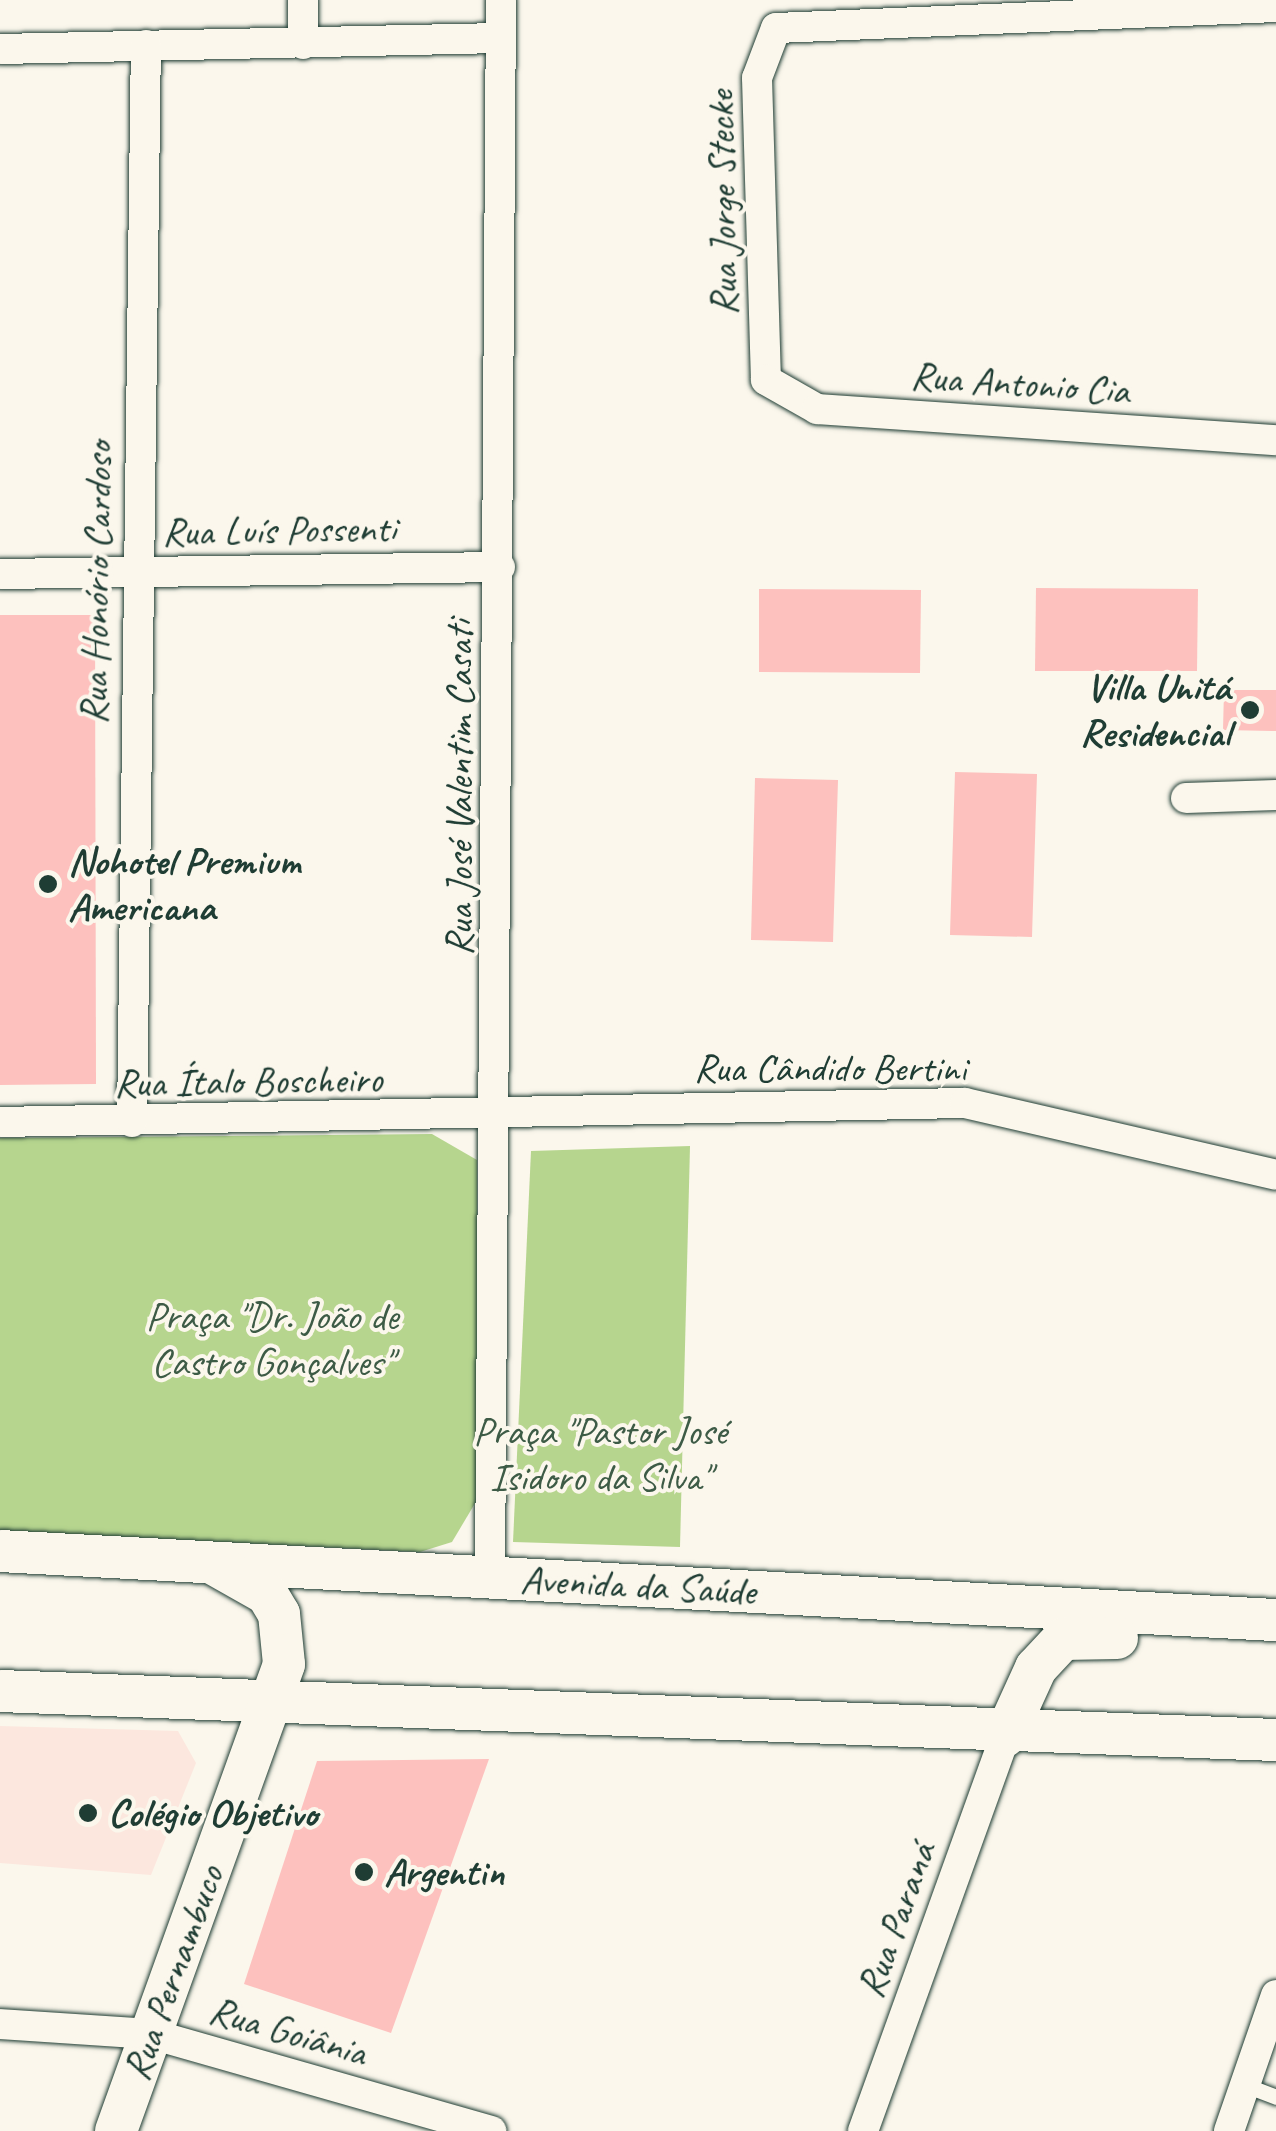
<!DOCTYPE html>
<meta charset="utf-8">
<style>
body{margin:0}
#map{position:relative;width:1276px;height:2131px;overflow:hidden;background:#fbf7ec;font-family:Caveat,sans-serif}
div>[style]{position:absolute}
.built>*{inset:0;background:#fce7de}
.green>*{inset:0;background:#b6d58e}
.building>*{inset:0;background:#fdc1be}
.roads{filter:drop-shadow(0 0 2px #1f3d34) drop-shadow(0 0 2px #1f3d34)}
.service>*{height:15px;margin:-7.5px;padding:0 7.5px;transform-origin:7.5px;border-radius:7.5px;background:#fbf7ec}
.minor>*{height:30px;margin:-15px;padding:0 15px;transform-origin:15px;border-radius:15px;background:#fbf7ec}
.secondary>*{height:42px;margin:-21px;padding:0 21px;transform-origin:21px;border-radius:21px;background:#fbf7ec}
.dots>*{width:28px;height:28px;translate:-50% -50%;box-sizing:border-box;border:5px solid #fbf7ec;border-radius:50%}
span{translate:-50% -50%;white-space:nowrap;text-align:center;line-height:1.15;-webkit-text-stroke:8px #fbf7ec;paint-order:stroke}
.street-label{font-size:40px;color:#1f3d34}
.poi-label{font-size:40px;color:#1f3d34;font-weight:700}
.right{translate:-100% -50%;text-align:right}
.left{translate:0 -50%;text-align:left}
.park-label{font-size:40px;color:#3d5b46}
</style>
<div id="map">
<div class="built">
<div style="clip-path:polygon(0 1726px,178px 1731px,196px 1763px,151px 1875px,0 1863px)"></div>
</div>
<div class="green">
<div style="clip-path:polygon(432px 1134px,477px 1160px,477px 1500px,452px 1542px,420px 1552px,0 1531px,0 1138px)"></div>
<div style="clip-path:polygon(690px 1146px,680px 1547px,513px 1542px,531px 1151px)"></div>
</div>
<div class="building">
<div style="clip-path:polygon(1036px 588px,1198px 589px,1197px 671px,1035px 671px)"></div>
<div style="clip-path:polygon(759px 589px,921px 590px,920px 673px,759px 672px)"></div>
<div style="clip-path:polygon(0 615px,95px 615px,96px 1084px,0 1085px)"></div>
<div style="clip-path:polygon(1224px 690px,1276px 690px,1276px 731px,1223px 730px)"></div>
<div style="clip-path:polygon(955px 772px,1037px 774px,1032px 937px,950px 935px)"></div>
<div style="clip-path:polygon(755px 778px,838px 780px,833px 942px,751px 940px)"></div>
<div style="clip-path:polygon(489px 1759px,391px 2033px,244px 1984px,317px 1761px)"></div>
</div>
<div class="roads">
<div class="service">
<div style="left:1245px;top:2085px;width:33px;rotate:21deg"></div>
</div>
<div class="minor">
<div style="left:1276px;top:7px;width:500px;rotate:177.59deg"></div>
<div style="left:776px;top:28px;width:53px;rotate:110.8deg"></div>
<div style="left:757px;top:78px;width:302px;rotate:88.3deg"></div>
<div style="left:766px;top:380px;width:59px;rotate:29.6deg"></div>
<div style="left:817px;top:409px;width:460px;rotate:3.9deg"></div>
<div style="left:303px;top:44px;width:44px;rotate:-90deg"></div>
<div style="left:0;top:49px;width:500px;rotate:-1.26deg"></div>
<div style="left:0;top:574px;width:500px;rotate:-0.8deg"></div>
<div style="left:1186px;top:798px;width:90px;rotate:-1.9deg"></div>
<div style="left:0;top:1122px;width:965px;rotate:-1.13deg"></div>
<div style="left:965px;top:1103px;width:319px;rotate:13deg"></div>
<div style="left:132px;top:1122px;width:1077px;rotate:-89.26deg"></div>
<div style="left:490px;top:1576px;width:1576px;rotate:-89.6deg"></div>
<div style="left:0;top:2024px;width:151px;rotate:3.8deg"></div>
<div style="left:151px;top:2034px;width:354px;rotate:15.9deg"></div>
<div style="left:863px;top:2131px;width:420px;rotate:-70.2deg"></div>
<div style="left:1229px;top:2131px;width:144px;rotate:-70.9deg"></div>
</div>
<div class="secondary">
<div style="left:0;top:1551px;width:1278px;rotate:3.1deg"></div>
<div style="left:0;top:1691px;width:1277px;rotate:2.2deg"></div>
<div style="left:1005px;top:1736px;width:75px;rotate:-65.5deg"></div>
<div style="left:1036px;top:1668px;width:40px;rotate:-47deg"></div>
<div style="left:1063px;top:1639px;width:54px;rotate:-1.1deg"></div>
<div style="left:116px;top:2131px;width:496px;rotate:-70.2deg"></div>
<div style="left:284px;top:1664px;width:50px;rotate:-95.7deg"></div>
<div style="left:279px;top:1614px;width:23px;rotate:-121deg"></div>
<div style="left:267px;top:1594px;width:61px;rotate:-150.5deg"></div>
</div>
</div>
<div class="dots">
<div style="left:1250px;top:710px;background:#1f3d34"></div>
<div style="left:48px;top:884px;background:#1f3d34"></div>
<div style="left:88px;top:1813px;background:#1f3d34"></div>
<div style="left:364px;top:1872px;background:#1f3d34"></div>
</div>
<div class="street-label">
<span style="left:722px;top:203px;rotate:-91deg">Rua Jorge Stecke</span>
<span style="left:1020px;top:383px;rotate:4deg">Rua Antonio Cia</span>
<span style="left:279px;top:530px;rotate:-1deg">Rua Luís Possenti</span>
<span style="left:96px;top:583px;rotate:-89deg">Rua Honório Cardoso</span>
<span style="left:459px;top:788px;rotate:-90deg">Rua José Valentim Casati</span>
<span style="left:830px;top:1068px">Rua Cândido Bertini</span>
<span style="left:248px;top:1081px;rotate:-1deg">Rua Ítalo Boscheiro</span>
<span style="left:638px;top:1585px;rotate:3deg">Avenida da Saúde</span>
<span style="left:896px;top:1920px;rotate:-70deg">Rua Paraná</span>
<span style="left:173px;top:1973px;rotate:-70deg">Rua Pernambuco</span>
<span style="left:288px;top:2031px;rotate:16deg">Rua Goiânia</span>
</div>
<div class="poi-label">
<span class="right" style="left:1230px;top:710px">Villa Unitá<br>Residencial</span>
<span class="left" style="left:68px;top:884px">Nohotel Premium<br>Americana</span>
<span class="left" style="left:108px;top:1813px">Colégio Objetivo</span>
<span class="left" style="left:384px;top:1872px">Argentin</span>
</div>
<div class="park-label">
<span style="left:272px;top:1339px">Praça "Dr. João de<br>Castro Gonçalves"</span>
<span style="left:600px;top:1454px">Praça "Pastor José<br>Isidoro da Silva"</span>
</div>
</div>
